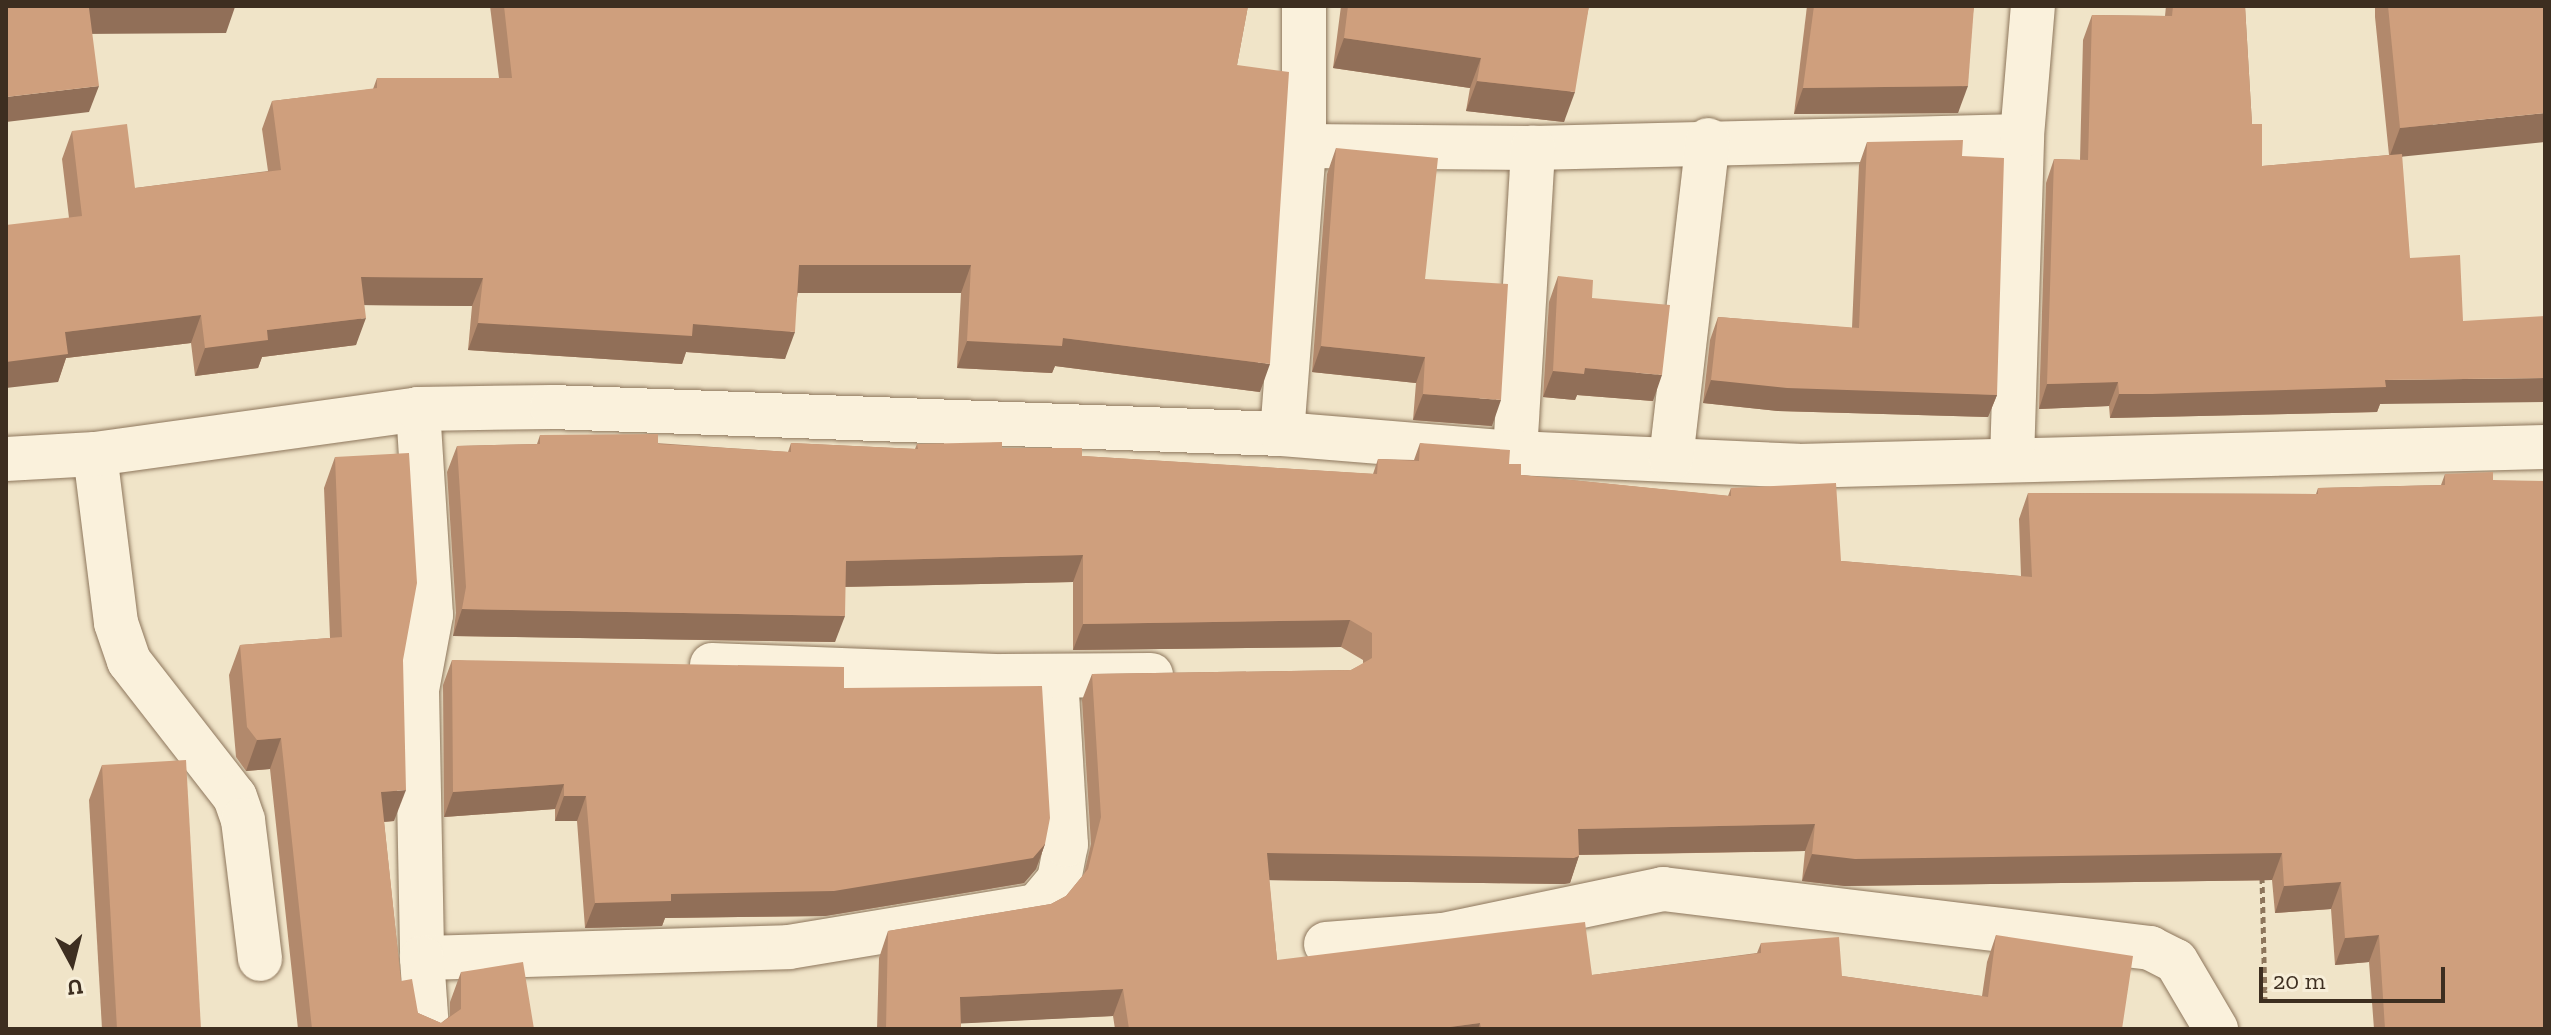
<!DOCTYPE html>
<style>
body{margin:0}
#map{position:relative;width:2551px;height:1035px;overflow:hidden;background:#f0e4c8;font-family:"Zilla Slab",serif}
div>[style]{position:absolute}
.path>*{height:5px;margin-top:-2.5px;transform-origin:0;background:repeating-linear-gradient(90deg,#8d765c 0 6px,transparent 0 10px)}
.roads{filter:drop-shadow(0 0 2px #8d765c) drop-shadow(0 0 2px #8d765c)}
.minor>*{height:44px;margin:-22px;padding:0 22px;transform-origin:22px;border-radius:22px;background:#faf1dc}
.wall>*{inset:0;background:#b2896c}
.shaded-wall>*{inset:0;background:#916f58}
.building>*{inset:0;background:#cf9f7d}
span{translate:-50% -50%;white-space:nowrap;text-align:center;line-height:1.15;-webkit-text-stroke:8px #f7eed8;paint-order:stroke}
.frame{position:absolute;inset:0;border:8px solid #3d2e20;pointer-events:none}
.north{position:absolute;left:32px;top:923px;width:80px;height:80px;-webkit-text-stroke:6px #f7eed8;paint-order:stroke;rotate:173deg;font-size:22px;font-weight:700;line-height:32px;text-align:center;color:#3d2e20}
.north::after{content:'';display:block;margin:auto;width:28px;height:36px;background:#3d2e20;clip-path:polygon(50% 0,100% 100%,50% 72%,0 100%)}
.scale{position:absolute;left:2259px;top:967px;width:186px;height:36px;box-sizing:border-box;border:4px solid #3d2e20;border-top:0;padding-left:10px;font-size:24px;line-height:28px;white-space:nowrap;color:#3d2e20;-webkit-text-stroke:6px #f7eed8;paint-order:stroke}
</style>
<div id="map">
<div class="path">
<div style="left:2262px;top:877px;width:122px;rotate:88.6deg"></div>
</div>
<div class="roads">
<div class="minor">
<div style="left:1304px;top:146px;width:229px;rotate:0.5deg"></div>
<div style="left:1533px;top:148px;width:489px;rotate:-1.4deg"></div>
<div style="left:418px;top:409px;width:206px;rotate:86.4deg"></div>
<div style="left:431px;top:615px;width:76px;rotate:100.6deg"></div>
<div style="left:417px;top:690px;width:268px;rotate:88.9deg"></div>
<div style="left:422px;top:958px;width:367px;rotate:-1.7deg"></div>
<div style="left:789px;top:947px;width:251px;rotate:-9.4deg"></div>
<div style="left:1037px;top:906px;width:34px;rotate:-50deg"></div>
<div style="left:1059px;top:880px;width:36px;rotate:-79deg"></div>
<div style="left:1066px;top:845px;width:169px;rotate:-93.4deg"></div>
<div style="left:1282px;top:434px;width:289px;rotate:-85.6deg"></div>
<div style="left:1304px;top:146px;width:140px;rotate:-90deg"></div>
<div style="left:1515px;top:453px;width:306px;rotate:-86.6deg"></div>
<div style="left:95px;top:454px;width:170px;rotate:82.9deg"></div>
<div style="left:116px;top:623px;width:40px;rotate:71.1deg"></div>
<div style="left:129px;top:661px;width:172px;rotate:52.1deg"></div>
<div style="left:235px;top:797px;width:24px;rotate:71deg"></div>
<div style="left:243px;top:820px;width:140px;rotate:83deg"></div>
<div style="left:6px;top:459px;width:89px;rotate:-3.2deg"></div>
<div style="left:95px;top:454px;width:326px;rotate:-7.9deg"></div>
<div style="left:418px;top:409px;width:134px;rotate:-0.9deg"></div>
<div style="left:552px;top:407px;width:730px;rotate:2.12deg"></div>
<div style="left:1282px;top:434px;width:234px;rotate:4.7deg"></div>
<div style="left:1515px;top:453px;width:283px;rotate:2.6deg"></div>
<div style="left:1798px;top:466px;width:747px;rotate:-1.46deg"></div>
<div style="left:1671px;top:459px;width:321px;rotate:-83.4deg"></div>
<div style="left:2012px;top:460px;width:324px;rotate:-88.2deg"></div>
<div style="left:2022px;top:136px;width:130px;rotate:-85.2deg"></div>
<div style="left:712px;top:665px;width:290px;rotate:2.2deg"></div>
<div style="left:1002px;top:676px;width:149px;rotate:-0.4deg"></div>
<div style="left:1326px;top:944px;width:117px;rotate:-4.4deg"></div>
<div style="left:1443px;top:935px;width:225px;rotate:-11.8deg"></div>
<div style="left:1663px;top:889px;width:491px;rotate:6.9deg"></div>
<div style="left:2150px;top:948px;width:29px;rotate:27deg"></div>
<div style="left:2176px;top:961px;width:79px;rotate:59.5deg"></div>
<div style="left:422px;top:958px;width:71px;rotate:86deg"></div>
</div>
</div>
<div class="wall">
<div style="clip-path:polygon(490px 6px,1248px 6px,1237px 65px,1260px 392px,1055px 366px,1052px 373px,957px 368px,961px 293px,798px 293px,785px 359px,686px 352px,682px 364px,468px 350px,472px 306px,364px 305px,356px 345px,262px 357px,258px 368px,195px 376px,191px 343px,66px 358px,58px 382px,69px 218px,62px 159px,72px 131px,135px 188px,268px 171px,262px 129px,272px 101px,373px 89px,377px 78px,499px 78px)"></div>
<div style="clip-path:polygon(1341px 6px,1589px 6px,1564px 122px,1466px 111px,1470px 88px,1333px 68px)"></div>
<div style="clip-path:polygon(1807px 6px,1974px 6px,1958px 113px,1794px 114px)"></div>
<div style="clip-path:polygon(2166px 6px,2245px 6px,2252px 124px,2262px 166px,2389px 155px,2375px 17px,2375px 6px,2545px 6px,2402px 157px,2380px 404px,2377px 412px,2110px 418px,2109px 406px,2039px 409px,2046px 183px,2054px 159px,2080px 160px,2083px 40px,2092px 15px,2165px 16px)"></div>
<div style="clip-path:polygon(1867px 142px,1962px 156px,1997px 395px,1988px 417px,1778px 411px,1703px 403px,1710px 340px,1718px 317px,1852px 328px,1859px 165px)"></div>
<div style="clip-path:polygon(1336px 148px,1425px 279px,1492px 426px,1413px 420px,1416px 383px,1312px 372px,1327px 174px)"></div>
<div style="clip-path:polygon(1558px 276px,1592px 298px,1653px 401px,1577px 395px,1575px 400px,1543px 397px,1549px 302px)"></div>
<div style="clip-path:polygon(540px 435px,788px 452px,791px 443px,915px 449px,917px 444px,1002px 448px,1082px 456px,1373px 474px,1378px 459px,1414px 460px,1420px 443px,1509px 464px,1521px 475px,1728px 496px,1731px 488px,1841px 561px,2021px 576px,2019px 519px,2028px 493px,2316px 494px,2318px 488px,2441px 485px,2445px 474px,2545px 1029px,2374px 1029px,2369px 962px,2335px 965px,2331px 909px,2275px 913px,2272px 880px,1845px 886px,1802px 881px,1805px 851px,1579px 855px,1570px 883px,1564px 884px,1269px 880px,1277px 960px,1592px 975px,1757px 953px,1761px 943px,1842px 976px,1982px 996px,1987px 962px,1996px 935px,2122px 1029px,1115px 1029px,1113px 1016px,961px 1023px,961px 1029px,877px 1029px,879px 958px,888px 931px,1051px 904px,1066px 896px,1084px 874px,1091px 844px,1082px 700px,1092px 674px,1351px 670px,1363px 664px,1363px 660px,1341px 647px,1073px 650px,1073px 582px,845px 587px,835px 642px,453px 636px,456px 613px,447px 472px,457px 446px,537px 444px)"></div>
<div style="clip-path:polygon(335px 457px,403px 660px,394px 821px,384px 822px,401px 981px,418px 1013px,441px 1023px,450px 1016px,450px 1002px,461px 972px,534px 1029px,298px 1029px,270px 769px,246px 771px,236px 757px,229px 675px,240px 645px,330px 638px,324px 488px)"></div>
<div style="clip-path:polygon(452px 660px,844px 688px,1045px 844px,1036px 869px,1024px 883px,825px 916px,665px 918px,662px 926px,585px 928px,577px 821px,555px 821px,555px 809px,444px 817px,443px 685px)"></div>
<div style="clip-path:polygon(102px 765px,201px 1029px,102px 1029px,89px 800px)"></div>
</div>
<div class="shaded-wall">
<div style="clip-path:polygon(235px 7px,226px 33px,80px 34px,89px 8px)"></div>
<div style="clip-path:polygon(1344px 38px,1481px 58px,1470px 88px,1333px 68px)"></div>
<div style="clip-path:polygon(1477px 81px,1575px 92px,1564px 122px,1466px 111px)"></div>
<div style="clip-path:polygon(99px 86px,89px 112px,6px 122px,6px 97px)"></div>
<div style="clip-path:polygon(1968px 86px,1958px 113px,1794px 114px,1803px 88px)"></div>
<div style="clip-path:polygon(2545px 113px,2545px 142px,2389px 158px,2400px 128px)"></div>
<div style="clip-path:polygon(799px 265px,971px 265px,961px 293px,789px 293px)"></div>
<div style="clip-path:polygon(361px 277px,483px 278px,472px 306px,351px 305px)"></div>
<div style="clip-path:polygon(201px 315px,191px 343px,66px 358px,58px 382px,6px 388px,6px 362px,65px 332px)"></div>
<div style="clip-path:polygon(366px 318px,356px 345px,262px 357px,258px 368px,195px 376px,205px 348px,267px 330px)"></div>
<div style="clip-path:polygon(478px 323px,693px 324px,795px 332px,785px 359px,686px 352px,682px 364px,468px 350px)"></div>
<div style="clip-path:polygon(1063px 338px,1270px 364px,1260px 392px,1055px 366px,1052px 373px,957px 368px,967px 341px)"></div>
<div style="clip-path:polygon(1321px 346px,1425px 357px,1416px 383px,1312px 372px)"></div>
<div style="clip-path:polygon(1585px 368px,1662px 375px,1653px 401px,1577px 395px,1575px 400px,1543px 397px,1553px 371px)"></div>
<div style="clip-path:polygon(2545px 378px,2545px 402px,2380px 404px,2377px 412px,2110px 418px,2119px 394px,2385px 380px)"></div>
<div style="clip-path:polygon(1711px 380px,1997px 395px,1988px 417px,1778px 411px,1703px 403px)"></div>
<div style="clip-path:polygon(2118px 382px,2109px 406px,2039px 409px,2047px 384px)"></div>
<div style="clip-path:polygon(1423px 394px,1501px 400px,1492px 426px,1413px 420px)"></div>
<div style="clip-path:polygon(1083px 555px,1073px 582px,836px 587px,846px 561px)"></div>
<div style="clip-path:polygon(462px 609px,845px 616px,835px 642px,453px 636px)"></div>
<div style="clip-path:polygon(1350px 620px,1341px 647px,1073px 650px,1083px 624px)"></div>
<div style="clip-path:polygon(281px 738px,270px 769px,246px 771px,257px 740px)"></div>
<div style="clip-path:polygon(564px 784px,555px 809px,444px 817px,453px 792px)"></div>
<div style="clip-path:polygon(406px 790px,394px 821px,370px 823px,381px 792px)"></div>
<div style="clip-path:polygon(564px 796px,586px 796px,577px 821px,555px 821px)"></div>
<div style="clip-path:polygon(1815px 824px,1805px 851px,1568px 855px,1578px 829px)"></div>
<div style="clip-path:polygon(1045px 844px,1036px 869px,1024px 883px,825px 916px,665px 918px,662px 926px,585px 928px,595px 903px)"></div>
<div style="clip-path:polygon(1267px 853px,1579px 856px,1570px 883px,1564px 884px,1257px 880px)"></div>
<div style="clip-path:polygon(2282px 853px,2272px 880px,1845px 886px,1802px 881px,1812px 854px)"></div>
<div style="clip-path:polygon(2341px 882px,2331px 909px,2275px 913px,2284px 886px)"></div>
<div style="clip-path:polygon(2379px 935px,2369px 962px,2335px 965px,2345px 938px)"></div>
<div style="clip-path:polygon(1123px 989px,1113px 1016px,950px 1024px,960px 997px)"></div>
<div style="clip-path:polygon(1480px 1023px,1478px 1029px,1435px 1029px)"></div>
</div>
<div class="building">
<div style="clip-path:polygon(6px 6px,235px 6px,235px 7px,89px 8px,99px 86px,6px 97px)"></div>
<div style="clip-path:polygon(504px 6px,1248px 6px,1237px 65px,1289px 72px,1270px 364px,1063px 338px,1062px 346px,967px 341px,971px 265px,799px 265px,795px 332px,693px 324px,692px 336px,478px 323px,483px 278px,361px 277px,366px 318px,267px 330px,268px 340px,205px 348px,201px 315px,65px 332px,68px 354px,6px 362px,6px 225px,82px 216px,72px 131px,127px 124px,135px 188px,281px 170px,272px 101px,377px 88px,377px 78px,512px 78px)"></div>
<div style="clip-path:polygon(1348px 6px,1589px 6px,1575px 92px,1477px 81px,1481px 58px,1344px 38px)"></div>
<div style="clip-path:polygon(1814px 6px,1974px 6px,1968px 86px,1803px 88px)"></div>
<div style="clip-path:polygon(2173px 6px,2245px 6px,2252px 124px,2262px 124px,2262px 166px,2402px 154px,2410px 258px,2460px 255px,2463px 321px,2545px 316px,2545px 378px,2385px 380px,2386px 387px,2152px 394px,2119px 394px,2118px 382px,2047px 384px,2054px 159px,2088px 160px,2092px 15px,2172px 16px)"></div>
<div style="clip-path:polygon(2388px 6px,2545px 6px,2545px 113px,2400px 128px)"></div>
<div style="clip-path:polygon(1963px 140px,1962px 156px,2004px 158px,1997px 395px,1787px 388px,1711px 380px,1718px 317px,1859px 328px,1867px 142px)"></div>
<div style="clip-path:polygon(1336px 148px,1438px 158px,1425px 279px,1508px 284px,1501px 400px,1423px 394px,1425px 357px,1321px 346px)"></div>
<div style="clip-path:polygon(1558px 276px,1593px 280px,1592px 298px,1670px 305px,1662px 375px,1585px 368px,1584px 374px,1553px 371px)"></div>
<div style="clip-path:polygon(658px 434px,658px 444px,791px 452px,791px 443px,918px 449px,917px 444px,1002px 442px,1002px 448px,1082px 448px,1082px 456px,1377px 474px,1378px 459px,1419px 461px,1420px 443px,1510px 450px,1509px 464px,1521px 464px,1521px 475px,1731px 496px,1731px 488px,1836px 483px,1841px 561px,2032px 577px,2028px 493px,2318px 494px,2318px 488px,2445px 485px,2445px 474px,2493px 472px,2493px 480px,2545px 481px,2545px 1029px,2385px 1029px,2379px 935px,2345px 938px,2341px 882px,2284px 886px,2282px 853px,1855px 859px,1812px 854px,1815px 824px,1578px 829px,1579px 856px,1574px 858px,1267px 853px,1277px 960px,1585px 922px,1592px 975px,1761px 953px,1761px 943px,1839px 937px,1842px 976px,1988px 997px,1996px 935px,2133px 956px,2122px 1029px,1481px 1029px,1480px 1023px,1435px 1029px,1129px 1029px,1123px 989px,960px 997px,961px 1029px,886px 1029px,888px 931px,1051px 904px,1066px 896px,1088px 869px,1101px 817px,1092px 674px,1351px 670px,1372px 658px,1372px 633px,1350px 620px,1083px 624px,1083px 555px,846px 561px,845px 616px,462px 609px,466px 587px,457px 446px,540px 444px,540px 435px)"></div>
<div style="clip-path:polygon(409px 453px,417px 583px,403px 660px,406px 790px,381px 792px,401px 981px,412px 979px,418px 1013px,441px 1023px,461px 1009px,461px 972px,523px 962px,534px 1029px,312px 1029px,281px 738px,257px 740px,247px 727px,240px 645px,342px 637px,335px 457px)"></div>
<div style="clip-path:polygon(452px 660px,844px 667px,844px 688px,1042px 686px,1050px 818px,1045px 844px,1033px 858px,834px 891px,671px 894px,671px 901px,595px 903px,586px 796px,564px 796px,564px 784px,453px 792px)"></div>
<div style="clip-path:polygon(186px 760px,201px 1029px,117px 1029px,102px 765px)"></div>
</div>
<div class="frame"></div>
<div class="north">U</div>
<div class="scale">20 m</div>
</div>
